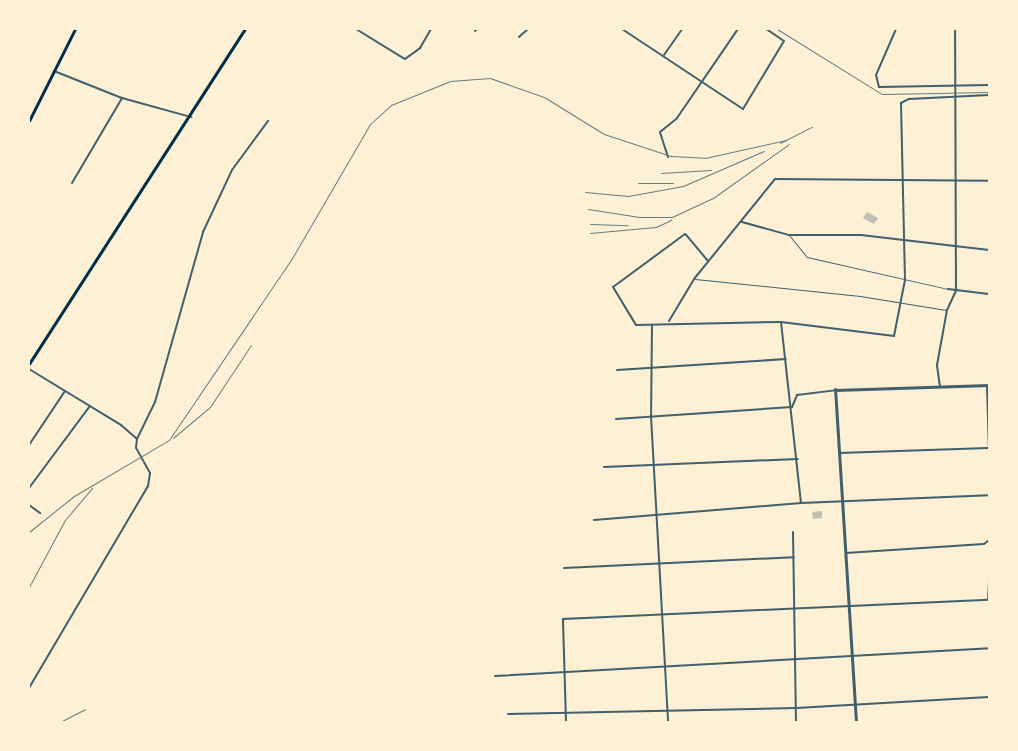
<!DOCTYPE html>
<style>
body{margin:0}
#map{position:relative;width:1018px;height:751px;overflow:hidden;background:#fdf0d5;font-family:"Golos Text",sans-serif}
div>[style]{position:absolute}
.building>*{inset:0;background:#bec0b2}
.service>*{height:1px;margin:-0.5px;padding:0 0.5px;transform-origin:0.5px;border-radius:0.5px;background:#3f606c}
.minor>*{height:2px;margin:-1px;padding:0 1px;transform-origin:1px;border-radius:1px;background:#3f606c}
.tertiary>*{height:2.5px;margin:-1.25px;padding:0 1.25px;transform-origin:1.25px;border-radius:1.25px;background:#3f606c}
.secondary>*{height:2.5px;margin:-1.25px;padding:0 1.25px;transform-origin:1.25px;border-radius:1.25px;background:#003049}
.tram>*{height:1px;margin:-0.5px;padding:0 0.5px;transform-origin:0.5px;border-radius:0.5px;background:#657d81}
.rail>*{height:1px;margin:-0.5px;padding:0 0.5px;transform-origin:0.5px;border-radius:0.5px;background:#657d81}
span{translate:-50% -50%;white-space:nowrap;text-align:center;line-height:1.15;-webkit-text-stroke:4px #fdf0d5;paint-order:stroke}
.frame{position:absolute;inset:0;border:30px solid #fdf0d5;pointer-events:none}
</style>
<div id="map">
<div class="building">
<div style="clip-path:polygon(867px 212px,878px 218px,874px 224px,863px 218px)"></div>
<div style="clip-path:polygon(822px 511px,822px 518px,813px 519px,812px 512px)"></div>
</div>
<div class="service">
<div style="left:789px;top:235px;width:28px;rotate:51deg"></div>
<div style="left:807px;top:257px;width:145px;rotate:12.8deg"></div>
<div style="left:695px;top:279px;width:166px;rotate:5.9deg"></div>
<div style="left:860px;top:296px;width:87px;rotate:9.2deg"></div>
</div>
<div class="minor">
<div style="left:356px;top:29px;width:57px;rotate:31.5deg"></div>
<div style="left:405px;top:59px;width:19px;rotate:-36deg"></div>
<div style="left:420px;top:48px;width:22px;rotate:-60deg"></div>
<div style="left:622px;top:29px;width:145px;rotate:33.5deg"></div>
<div style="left:743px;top:109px;width:79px;rotate:-58.9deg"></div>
<div style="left:784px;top:41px;width:22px;rotate:-146deg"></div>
<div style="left:896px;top:29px;width:50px;rotate:113.5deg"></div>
<div style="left:876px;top:75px;width:12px;rotate:76deg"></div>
<div style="left:879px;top:87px;width:110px;rotate:-1deg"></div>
<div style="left:475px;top:31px;width:3px;rotate:-45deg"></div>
<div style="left:519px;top:37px;width:12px;rotate:-42deg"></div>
<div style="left:664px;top:55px;width:32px;rotate:-55deg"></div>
<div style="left:54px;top:71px;width:73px;rotate:21.7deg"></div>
<div style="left:122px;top:98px;width:72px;rotate:15.4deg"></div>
<div style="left:668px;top:157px;width:26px;rotate:-108deg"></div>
<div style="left:660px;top:132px;width:22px;rotate:-39deg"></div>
<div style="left:677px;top:118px;width:108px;rotate:-55.6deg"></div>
<div style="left:72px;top:183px;width:99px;rotate:-59.5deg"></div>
<div style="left:742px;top:222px;width:49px;rotate:15.5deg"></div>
<div style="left:789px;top:235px;width:72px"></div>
<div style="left:861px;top:235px;width:129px;rotate:6.7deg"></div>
<div style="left:708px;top:261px;width:35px;rotate:-130deg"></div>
<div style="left:685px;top:234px;width:89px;rotate:143.6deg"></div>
<div style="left:613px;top:287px;width:44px;rotate:58.8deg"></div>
<div style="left:636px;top:325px;width:145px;rotate:-1.2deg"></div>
<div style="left:781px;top:322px;width:114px;rotate:7.1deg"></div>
<div style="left:894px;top:336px;width:57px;rotate:-78.9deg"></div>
<div style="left:905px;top:280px;width:177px;rotate:-91.3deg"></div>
<div style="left:901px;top:103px;width:9px;rotate:-27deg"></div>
<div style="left:909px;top:99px;width:80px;rotate:-2.9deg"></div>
<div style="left:948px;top:289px;width:41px;rotate:7deg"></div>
<div style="left:669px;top:321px;width:49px;rotate:-59.2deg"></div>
<div style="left:694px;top:279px;width:129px;rotate:-51deg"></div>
<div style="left:775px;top:179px;width:214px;rotate:0.5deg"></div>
<div style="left:781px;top:322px;width:182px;rotate:83.7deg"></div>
<div style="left:652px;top:326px;width:90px;rotate:90.6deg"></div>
<div style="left:651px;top:416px;width:306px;rotate:86.8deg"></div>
<div style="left:29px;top:369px;width:108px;rotate:31.3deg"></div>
<div style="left:121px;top:425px;width:21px;rotate:41deg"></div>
<div style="left:617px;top:370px;width:169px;rotate:-3.7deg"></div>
<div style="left:987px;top:386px;width:67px;rotate:88.3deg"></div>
<div style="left:940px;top:387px;width:22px;rotate:-98deg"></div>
<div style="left:937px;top:365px;width:56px;rotate:-79.7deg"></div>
<div style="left:947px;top:310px;width:21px;rotate:-65deg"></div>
<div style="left:956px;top:291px;width:262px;rotate:-90.2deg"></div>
<div style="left:616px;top:419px;width:176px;rotate:-3.9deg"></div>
<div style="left:792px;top:407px;width:13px;rotate:-67deg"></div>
<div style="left:797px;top:395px;width:38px;rotate:-7deg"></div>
<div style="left:29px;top:445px;width:65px;rotate:-56.3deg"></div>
<div style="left:839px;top:453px;width:149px;rotate:-1.9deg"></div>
<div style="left:604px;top:467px;width:194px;rotate:-2.4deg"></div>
<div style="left:29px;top:488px;width:102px;rotate:-53.4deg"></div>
<div style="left:29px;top:505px;width:14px;rotate:36deg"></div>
<div style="left:594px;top:520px;width:208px;rotate:-4.7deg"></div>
<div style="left:801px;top:503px;width:188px;rotate:-2.4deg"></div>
<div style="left:793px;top:532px;width:190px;rotate:89.1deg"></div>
<div style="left:846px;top:553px;width:138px;rotate:-3.7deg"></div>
<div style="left:984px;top:544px;width:6px;rotate:-39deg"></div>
<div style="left:564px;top:568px;width:230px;rotate:-2.7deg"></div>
<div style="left:988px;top:600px;width:19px;rotate:-87deg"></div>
<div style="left:495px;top:676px;width:495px;rotate:-3.2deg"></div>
<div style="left:29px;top:688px;width:234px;rotate:-59.5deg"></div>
<div style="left:148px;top:486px;width:13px;rotate:-81deg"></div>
<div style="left:150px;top:473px;width:29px;rotate:-119deg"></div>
<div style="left:136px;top:448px;width:9px;rotate:-84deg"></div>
<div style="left:137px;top:439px;width:41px;rotate:-64.1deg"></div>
<div style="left:155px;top:402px;width:177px;rotate:-74.2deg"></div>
<div style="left:203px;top:232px;width:68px;rotate:-64.9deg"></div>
<div style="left:232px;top:170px;width:61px;rotate:-53.7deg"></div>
<div style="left:508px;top:714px;width:288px;rotate:-1.2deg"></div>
<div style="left:796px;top:708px;width:193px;rotate:-3.3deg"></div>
<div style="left:566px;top:722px;width:103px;rotate:-91.7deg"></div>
<div style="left:563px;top:619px;width:426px;rotate:-2.6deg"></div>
</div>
<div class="tertiary">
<div style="left:856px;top:722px;width:333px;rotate:-93.6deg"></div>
<div style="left:835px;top:390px;width:154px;rotate:-1.9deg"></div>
</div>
<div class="secondary">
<div style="left:29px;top:121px;width:103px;rotate:-63.4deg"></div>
<div style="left:29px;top:364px;width:399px;rotate:-57.2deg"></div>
</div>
<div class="tram">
<div style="left:777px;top:29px;width:123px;rotate:31.8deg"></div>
<div style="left:882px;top:94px;width:107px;rotate:-1.1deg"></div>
</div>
<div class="rail">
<div style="left:780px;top:143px;width:36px;rotate:-27deg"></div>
<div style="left:661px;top:173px;width:50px;rotate:-3.4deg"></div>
<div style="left:638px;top:183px;width:35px"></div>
<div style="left:585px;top:192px;width:43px;rotate:5.3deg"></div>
<div style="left:628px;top:196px;width:56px;rotate:-10.3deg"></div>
<div style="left:683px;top:186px;width:88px;rotate:-23.4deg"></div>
<div style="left:588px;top:209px;width:52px;rotate:8.9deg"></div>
<div style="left:639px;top:217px;width:33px"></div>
<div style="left:672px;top:217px;width:45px;rotate:-24.9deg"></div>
<div style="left:713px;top:198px;width:93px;rotate:-35.4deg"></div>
<div style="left:590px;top:224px;width:38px;rotate:2deg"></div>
<div style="left:590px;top:233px;width:66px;rotate:-5.2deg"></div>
<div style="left:656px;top:227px;width:17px;rotate:-25deg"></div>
<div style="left:173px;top:438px;width:48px;rotate:-40deg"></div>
<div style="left:210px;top:407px;width:74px;rotate:-56.5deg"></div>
<div style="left:29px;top:532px;width:58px;rotate:-38.7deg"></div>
<div style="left:74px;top:496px;width:110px;rotate:-30.5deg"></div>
<div style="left:169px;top:440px;width:217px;rotate:-55.9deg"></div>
<div style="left:291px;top:260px;width:157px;rotate:-59.8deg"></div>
<div style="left:370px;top:124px;width:28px;rotate:-42deg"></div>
<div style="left:391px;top:105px;width:64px;rotate:-22.1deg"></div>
<div style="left:450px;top:81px;width:40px;rotate:-4.3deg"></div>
<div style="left:490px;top:78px;width:57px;rotate:19.4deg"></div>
<div style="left:544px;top:97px;width:70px;rotate:31.7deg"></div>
<div style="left:604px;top:134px;width:71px;rotate:18.2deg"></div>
<div style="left:671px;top:156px;width:34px;rotate:3deg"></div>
<div style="left:705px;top:158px;width:83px;rotate:-12.5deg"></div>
<div style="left:29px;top:587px;width:76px;rotate:-61.8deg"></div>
<div style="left:65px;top:520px;width:42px;rotate:-49.8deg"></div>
<div style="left:60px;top:722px;width:28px;rotate:-27deg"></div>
</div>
<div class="frame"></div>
</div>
